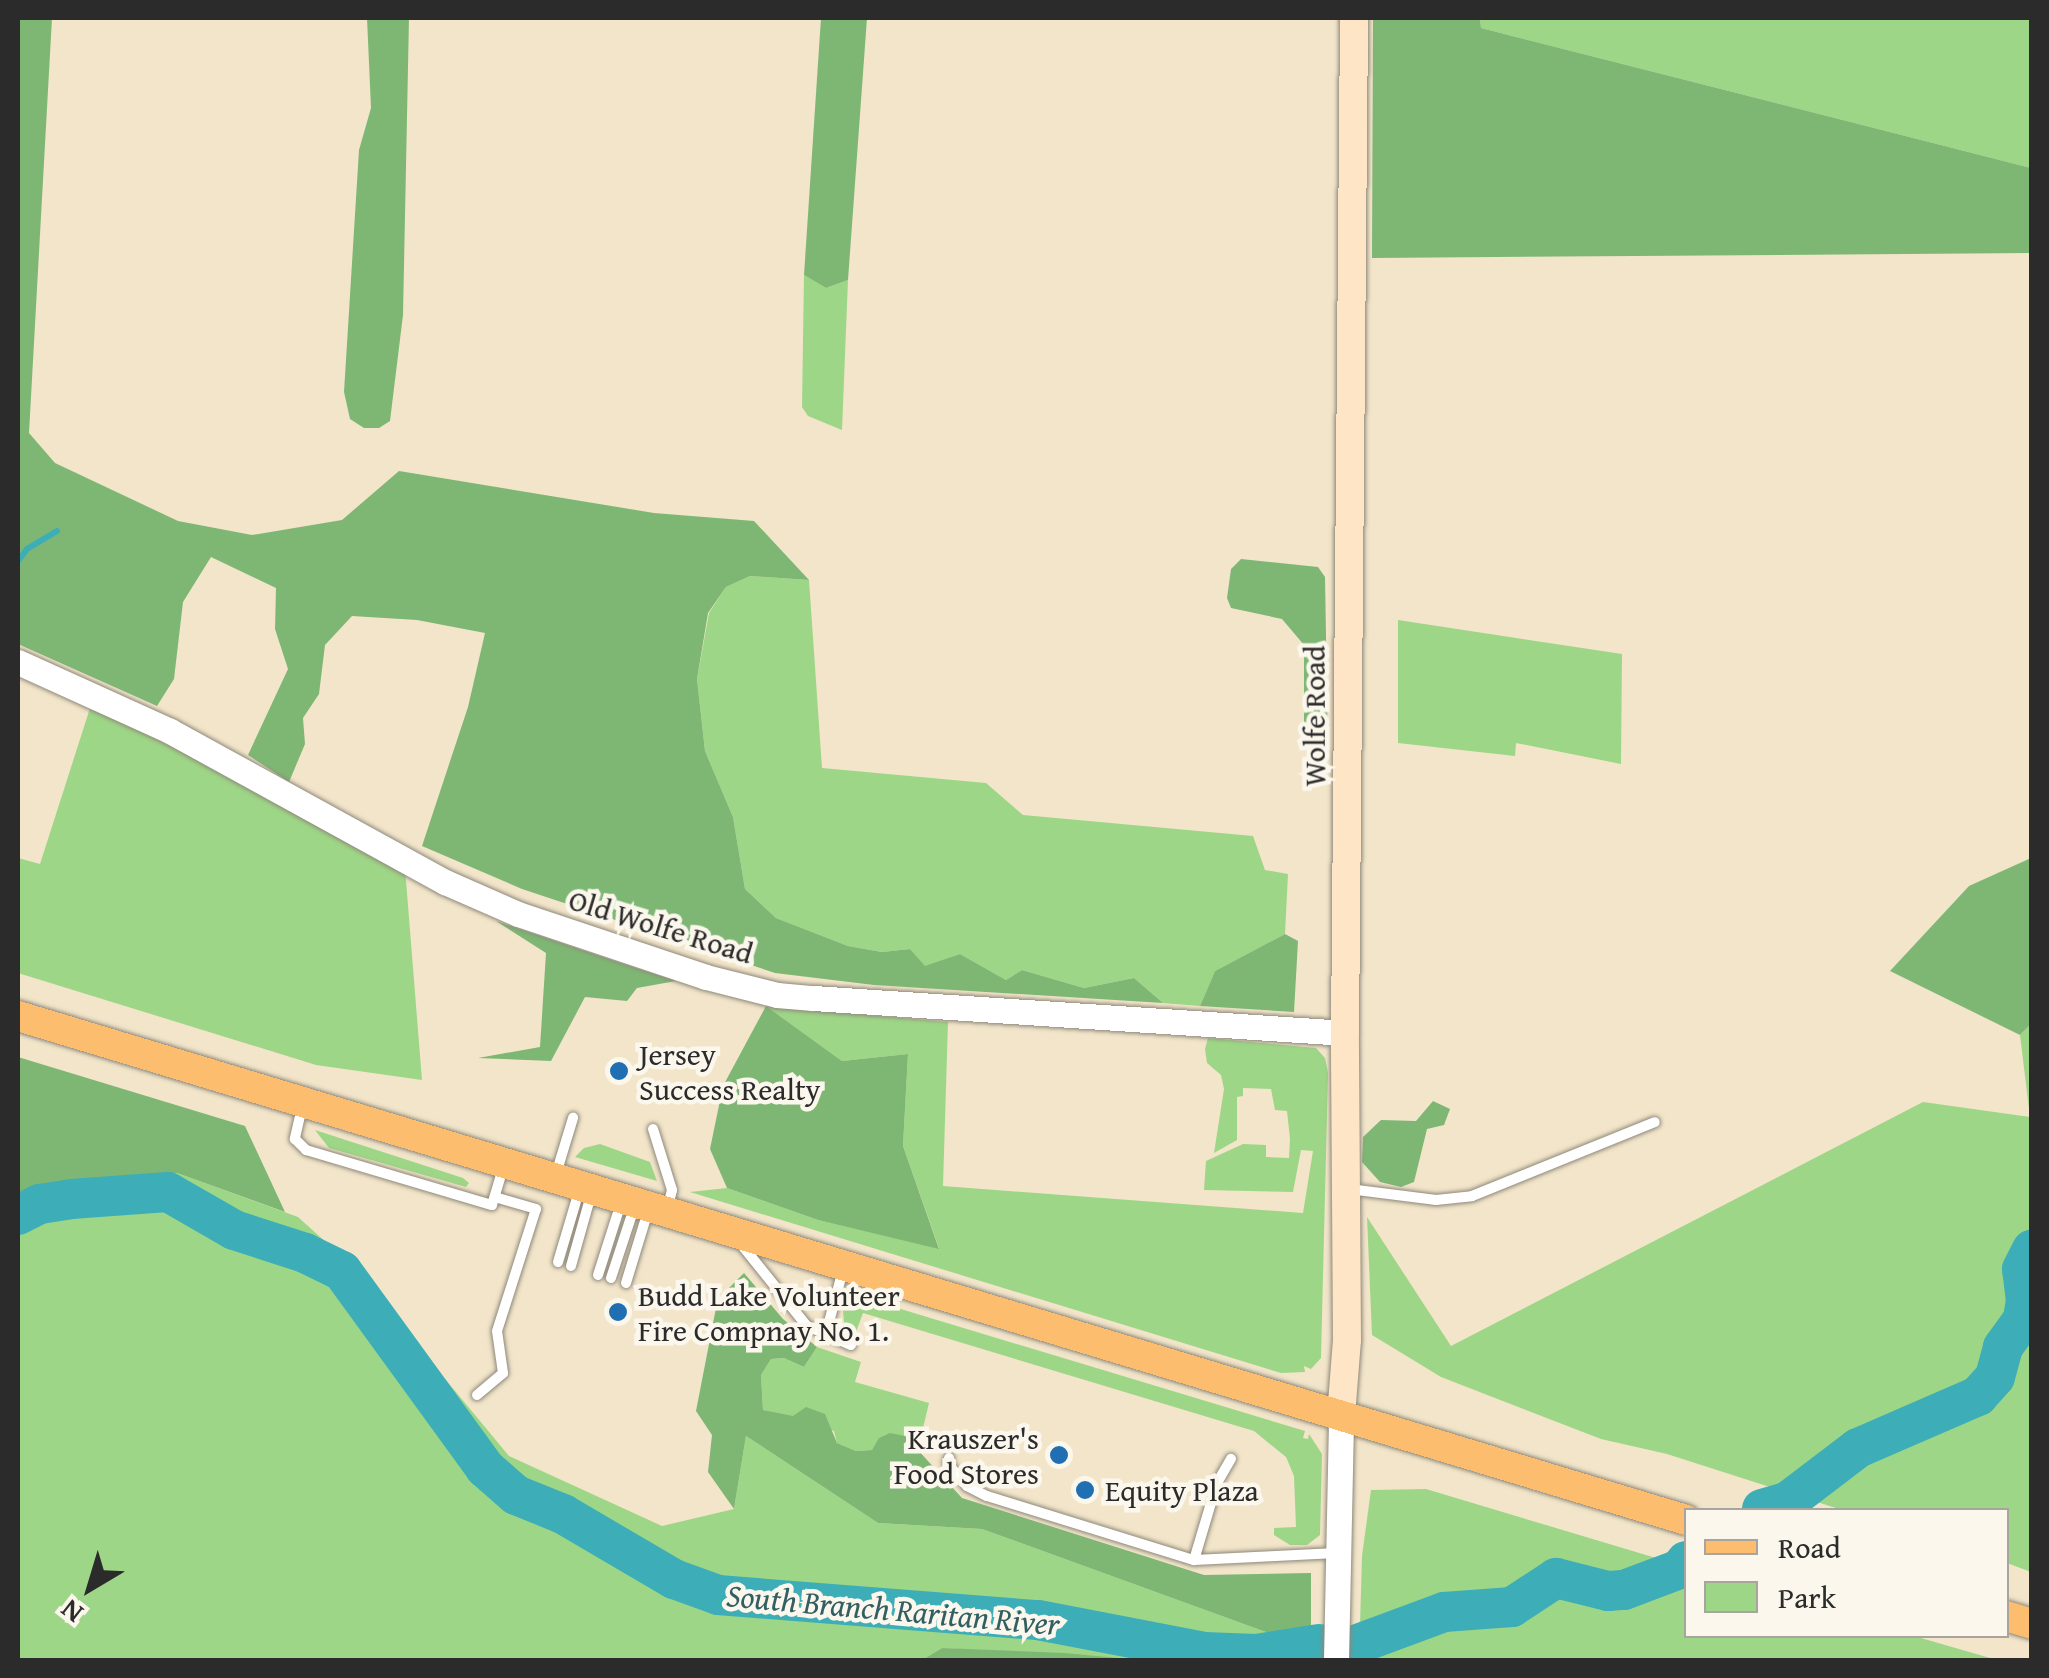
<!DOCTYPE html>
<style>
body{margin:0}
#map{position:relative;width:2049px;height:1678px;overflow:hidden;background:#f2e5ca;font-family:"Gentium Book Plus",serif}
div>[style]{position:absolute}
.green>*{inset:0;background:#9ed687}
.forest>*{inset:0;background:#7eb774}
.stream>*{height:6px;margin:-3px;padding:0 3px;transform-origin:3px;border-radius:3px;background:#3daeb7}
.river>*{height:40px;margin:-20px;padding:0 20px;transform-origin:20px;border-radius:20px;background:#3daeb7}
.roads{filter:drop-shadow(0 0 2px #8e887a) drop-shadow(0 0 2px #8e887a)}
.service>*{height:10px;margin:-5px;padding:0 5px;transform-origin:5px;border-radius:5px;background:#fff}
.tertiary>*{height:25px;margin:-12.5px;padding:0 12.5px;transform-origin:12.5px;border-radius:12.5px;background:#fff}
.secondary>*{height:28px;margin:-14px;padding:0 14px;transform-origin:14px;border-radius:14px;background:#fee5c5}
.primary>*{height:30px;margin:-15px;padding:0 15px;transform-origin:15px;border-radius:15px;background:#fcbd6f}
.dots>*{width:28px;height:28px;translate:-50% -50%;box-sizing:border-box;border:5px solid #fbf7ec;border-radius:50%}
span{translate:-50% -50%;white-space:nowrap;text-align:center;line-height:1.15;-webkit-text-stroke:9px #fbf7ec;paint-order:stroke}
.street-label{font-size:30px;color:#2b2b2b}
.poi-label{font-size:30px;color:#2b2b2b}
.left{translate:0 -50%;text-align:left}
.right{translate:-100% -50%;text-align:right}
.water-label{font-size:32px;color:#325f63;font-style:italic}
.frame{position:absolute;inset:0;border:20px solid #2b2b2b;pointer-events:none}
.legend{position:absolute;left:1684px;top:1508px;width:325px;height:130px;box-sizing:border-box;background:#fbf7ec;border:2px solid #a8a59f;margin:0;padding:12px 18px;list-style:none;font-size:30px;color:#2b2b2b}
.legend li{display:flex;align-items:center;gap:20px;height:50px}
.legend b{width:50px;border:2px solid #a8a59f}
.north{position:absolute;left:40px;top:1538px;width:100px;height:100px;-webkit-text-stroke:8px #fbf7ec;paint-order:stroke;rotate:218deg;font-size:28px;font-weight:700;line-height:40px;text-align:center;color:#2b2b2b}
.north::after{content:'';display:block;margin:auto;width:35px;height:45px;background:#2b2b2b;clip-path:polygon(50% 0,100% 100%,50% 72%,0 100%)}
</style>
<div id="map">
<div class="green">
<div style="clip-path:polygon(1480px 18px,2031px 18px,2031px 168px,1481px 28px)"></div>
<div style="clip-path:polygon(804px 275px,826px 288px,848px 280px,842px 430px,808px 416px,802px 407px)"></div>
<div style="clip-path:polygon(750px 576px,809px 580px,822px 768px,986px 783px,1023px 815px,1253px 836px,1265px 870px,1288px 874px,1285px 934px,1215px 971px,1200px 1006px,1163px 1003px,1134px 978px,1084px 988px,1022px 970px,1006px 980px,960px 954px,925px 967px,910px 949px,882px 952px,848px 946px,776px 918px,745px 889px,733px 817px,705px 751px,697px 679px,709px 613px,726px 587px)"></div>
<div style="clip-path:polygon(1398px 620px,1622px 654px,1621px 764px,1516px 743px,1515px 756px,1398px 743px)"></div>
<div style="clip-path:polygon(91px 705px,405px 868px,422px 1080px,316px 1065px,18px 973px,18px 858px,40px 864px)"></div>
<div style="clip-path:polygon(766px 1006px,948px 1022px,943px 1186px,1303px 1213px,1313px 1151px,1301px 1150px,1293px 1192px,1204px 1190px,1206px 1161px,1243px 1144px,1266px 1145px,1266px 1157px,1289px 1158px,1290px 1139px,1287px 1111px,1275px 1110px,1271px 1089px,1243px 1088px,1243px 1096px,1237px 1097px,1237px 1140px,1214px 1153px,1224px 1089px,1221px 1075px,1207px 1063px,1205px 1049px,1208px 1038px,1316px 1048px,1325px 1058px,1328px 1073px,1321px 1358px,1311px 1369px,1304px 1366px,1305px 1372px,1281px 1373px,690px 1192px,727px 1188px,818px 1220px,939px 1248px,903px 1146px,908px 1054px,842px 1061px)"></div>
<div style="clip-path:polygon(2031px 1024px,2031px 1572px,2007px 1563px,2006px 1510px,1842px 1510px,1667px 1454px,1601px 1439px,1441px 1377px,1372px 1335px,1367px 1217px,1451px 1346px,1923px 1102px,2030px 1117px,2020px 1035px)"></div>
<div style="clip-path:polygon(315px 1130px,463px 1178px,469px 1183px,466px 1187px,329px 1148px)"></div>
<div style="clip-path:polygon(600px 1144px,650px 1162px,657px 1181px,575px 1157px,584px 1148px)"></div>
<div style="clip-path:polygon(177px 1173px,298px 1217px,349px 1263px,509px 1456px,662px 1526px,734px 1509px,746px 1436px,878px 1523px,982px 1529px,1285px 1639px,1311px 1635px,1310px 1660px,1140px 1660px,942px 1648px,922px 1660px,18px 1660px,18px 1205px,70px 1188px)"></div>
<div style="clip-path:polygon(861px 1297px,1305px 1431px,1303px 1438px,1308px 1439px,1309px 1434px,1322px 1454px,1320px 1535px,1307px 1545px,1290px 1545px,1274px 1535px,1274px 1528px,1296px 1527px,1294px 1476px,1286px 1457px,1254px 1431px,863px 1313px,856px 1332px,852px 1331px,844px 1323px,843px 1310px,849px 1300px)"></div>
<div style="clip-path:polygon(817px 1347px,861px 1362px,855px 1382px,929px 1403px,918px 1449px,905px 1436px,872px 1450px,856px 1451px,837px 1443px,834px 1431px,763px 1410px,761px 1375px,771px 1359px,784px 1358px,804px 1367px)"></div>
<div style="clip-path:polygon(1426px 1489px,1686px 1567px,1686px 1636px,1914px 1636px,1997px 1660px,1359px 1660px,1362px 1556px,1371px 1490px)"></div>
</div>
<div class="forest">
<div style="clip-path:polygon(18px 18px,52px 18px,29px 433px,55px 463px,178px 521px,252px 535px,342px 520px,399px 471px,654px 513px,754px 521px,809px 580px,750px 576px,726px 587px,708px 613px,697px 679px,705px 751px,733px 817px,745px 889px,776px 918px,848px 946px,882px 952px,910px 949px,925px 966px,960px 954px,1006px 980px,1022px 970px,1084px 988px,1134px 978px,1163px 1003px,874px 985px,775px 973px,522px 889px,422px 846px,468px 707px,485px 633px,417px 620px,352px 616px,325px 645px,319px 694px,303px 718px,305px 744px,289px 782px,248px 755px,288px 669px,275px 629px,276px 588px,211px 557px,183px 602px,174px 679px,157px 706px,18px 644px)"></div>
<div style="clip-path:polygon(367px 18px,409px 18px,403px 315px,390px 421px,379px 428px,364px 428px,350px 419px,344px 392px,359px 150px,371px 108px)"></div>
<div style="clip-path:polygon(821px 18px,867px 18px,848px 280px,826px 288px,804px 275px)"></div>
<div style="clip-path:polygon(1373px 18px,1480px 18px,1481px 28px,2031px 168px,2031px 253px,1372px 258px)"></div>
<div style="clip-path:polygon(1241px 559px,1318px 567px,1325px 577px,1328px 751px,1316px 759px,1304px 742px,1304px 645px,1282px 619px,1231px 608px,1227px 598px,1231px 569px)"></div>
<div style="clip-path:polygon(2031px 858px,2031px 1024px,2020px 1035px,1890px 971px,1969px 886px)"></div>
<div style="clip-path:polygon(496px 921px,624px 964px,676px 981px,637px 988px,627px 1001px,585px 997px,551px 1061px,478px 1058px,540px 1047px,546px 953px)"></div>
<div style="clip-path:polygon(1285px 934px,1298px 941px,1294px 1012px,1200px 1006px,1215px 971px)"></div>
<div style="clip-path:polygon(766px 1006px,842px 1061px,908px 1054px,903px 1146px,939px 1249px,818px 1220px,727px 1188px,710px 1149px,723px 1086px)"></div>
<div style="clip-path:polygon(18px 1057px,245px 1126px,285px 1212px,177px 1173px,70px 1188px,18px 1205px)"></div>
<div style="clip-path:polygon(1433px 1101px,1450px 1109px,1444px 1125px,1427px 1129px,1414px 1182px,1401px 1187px,1380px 1182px,1362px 1162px,1363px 1137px,1381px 1120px,1416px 1121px)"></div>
<div style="clip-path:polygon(744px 1273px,783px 1319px,817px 1347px,804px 1367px,784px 1358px,771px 1359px,761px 1375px,763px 1410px,793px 1416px,806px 1407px,825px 1414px,837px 1443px,856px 1451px,872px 1450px,879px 1438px,890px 1433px,905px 1436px,962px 1498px,1204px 1575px,1311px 1573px,1311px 1635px,1285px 1639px,982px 1529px,878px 1523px,746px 1436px,734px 1509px,708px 1472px,712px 1435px,696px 1411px,716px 1308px,723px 1294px)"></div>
<div style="clip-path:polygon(942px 1648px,1064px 1653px,1140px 1660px,922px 1660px)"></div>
</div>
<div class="stream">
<div style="left:18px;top:561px;width:15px;rotate:-53deg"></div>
<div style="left:27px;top:549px;width:35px;rotate:-31deg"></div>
</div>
<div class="river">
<div style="left:18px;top:1215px;width:25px;rotate:-27deg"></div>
<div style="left:40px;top:1204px;width:31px;rotate:-9deg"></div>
<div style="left:71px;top:1199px;width:97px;rotate:-4.1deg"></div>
<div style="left:168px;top:1192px;width:76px;rotate:29.9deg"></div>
<div style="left:234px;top:1230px;width:75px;rotate:17.9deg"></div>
<div style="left:305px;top:1253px;width:41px;rotate:25.9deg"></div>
<div style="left:342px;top:1271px;width:243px;rotate:54deg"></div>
<div style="left:485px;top:1468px;width:41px;rotate:41.1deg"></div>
<div style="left:516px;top:1495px;width:51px;rotate:22deg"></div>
<div style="left:563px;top:1514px;width:129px;rotate:30.4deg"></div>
<div style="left:674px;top:1579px;width:47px;rotate:20deg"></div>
<div style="left:718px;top:1595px;width:321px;rotate:4.5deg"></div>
<div style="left:1038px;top:1620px;width:169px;rotate:10.9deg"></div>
<div style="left:1204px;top:1652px;width:52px;rotate:2.2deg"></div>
<div style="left:1256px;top:1654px;width:64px;rotate:-9deg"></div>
<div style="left:1762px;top:1509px;width:26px;rotate:-16deg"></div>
<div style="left:1787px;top:1502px;width:89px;rotate:-37.3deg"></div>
<div style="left:1858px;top:1448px;width:131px;rotate:-23.4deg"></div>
<div style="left:1978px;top:1396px;width:25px;rotate:-48deg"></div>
<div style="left:1995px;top:1377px;width:31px;rotate:-75deg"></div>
<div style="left:2003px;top:1347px;width:34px;rotate:-54deg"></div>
<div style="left:2023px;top:1319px;width:18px;rotate:-81deg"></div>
<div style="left:2026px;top:1301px;width:32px;rotate:-97deg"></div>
<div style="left:2022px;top:1269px;width:22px;rotate:-63deg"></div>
<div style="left:1355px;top:1645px;width:95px;rotate:-20.3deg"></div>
<div style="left:1444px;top:1612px;width:68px;rotate:-4.2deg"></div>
<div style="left:1512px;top:1607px;width:53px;rotate:-33.4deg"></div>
<div style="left:1556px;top:1578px;width:54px;rotate:14deg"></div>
<div style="left:1608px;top:1591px;width:16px;rotate:-4deg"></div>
<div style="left:1624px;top:1590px;width:60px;rotate:-20.6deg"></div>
<div style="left:1680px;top:1569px;width:10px;rotate:-53deg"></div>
</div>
<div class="roads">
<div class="service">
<div style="left:303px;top:1103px;width:37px;rotate:103deg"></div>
<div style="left:295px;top:1139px;width:16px;rotate:45deg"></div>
<div style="left:306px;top:1150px;width:194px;rotate:16.5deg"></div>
<div style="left:492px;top:1205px;width:42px;rotate:-73.3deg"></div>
<div style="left:653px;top:1129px;width:64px;rotate:72.7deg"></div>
<div style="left:672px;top:1190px;width:16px;rotate:104deg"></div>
<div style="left:556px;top:1174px;width:59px;rotate:-73.1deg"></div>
<div style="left:1349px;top:1189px;width:88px;rotate:7.2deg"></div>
<div style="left:1436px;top:1200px;width:36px;rotate:-6deg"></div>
<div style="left:1472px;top:1196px;width:197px;rotate:-22deg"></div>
<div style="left:741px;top:1244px;width:105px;rotate:51.2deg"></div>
<div style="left:807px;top:1326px;width:48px;rotate:23.4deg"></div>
<div style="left:558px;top:1262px;width:74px;rotate:-73.5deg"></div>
<div style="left:571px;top:1266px;width:74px;rotate:-74.3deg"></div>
<div style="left:598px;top:1275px;width:79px;rotate:-72.3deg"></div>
<div style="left:611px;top:1278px;width:74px;rotate:-71.8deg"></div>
<div style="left:626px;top:1283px;width:78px;rotate:-73deg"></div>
<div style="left:825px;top:1337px;width:69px;rotate:-75deg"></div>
<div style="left:477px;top:1395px;width:34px;rotate:-40deg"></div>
<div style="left:503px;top:1373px;width:42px;rotate:-98.1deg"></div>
<div style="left:497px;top:1331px;width:128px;rotate:-72.3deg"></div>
<div style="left:536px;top:1209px;width:43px;rotate:-163.7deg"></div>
<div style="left:949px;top:1458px;width:6px;rotate:99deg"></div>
<div style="left:948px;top:1464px;width:29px;rotate:49deg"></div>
<div style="left:967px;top:1486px;width:22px;rotate:27deg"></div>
<div style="left:987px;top:1496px;width:217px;rotate:17.2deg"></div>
<div style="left:1194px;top:1560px;width:143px;rotate:-2.8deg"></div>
<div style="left:1194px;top:1560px;width:80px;rotate:-73.4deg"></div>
<div style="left:1217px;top:1483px;width:28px;rotate:-60deg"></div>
</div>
<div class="tertiary">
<div style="left:18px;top:662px;width:167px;rotate:24.4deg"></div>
<div style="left:170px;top:731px;width:314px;rotate:28.8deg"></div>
<div style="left:445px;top:882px;width:80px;rotate:23.7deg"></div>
<div style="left:518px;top:914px;width:198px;rotate:18.5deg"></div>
<div style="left:706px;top:977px;width:73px;rotate:14.2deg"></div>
<div style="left:777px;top:995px;width:36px;rotate:5deg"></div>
<div style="left:813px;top:998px;width:533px;rotate:3.76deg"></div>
<div style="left:1336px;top:1660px;width:244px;rotate:-88.8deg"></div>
</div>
<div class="secondary">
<div style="left:1341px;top:1416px;width:76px;rotate:-85.5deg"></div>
<div style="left:1347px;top:1340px;width:307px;rotate:-90.4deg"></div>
<div style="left:1345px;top:1033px;width:1015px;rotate:-89.49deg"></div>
</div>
<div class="primary">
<div style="left:18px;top:1016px;width:1742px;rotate:16.81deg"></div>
<div style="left:2006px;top:1616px;width:27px;rotate:17deg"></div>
</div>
</div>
<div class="dots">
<div style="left:619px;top:1071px;background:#1f6fb2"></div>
<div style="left:618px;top:1312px;background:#1f6fb2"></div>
<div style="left:1059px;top:1455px;background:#1f6fb2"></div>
<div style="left:1085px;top:1490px;background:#1f6fb2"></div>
</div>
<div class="street-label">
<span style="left:1314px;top:716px;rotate:-90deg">Wolfe Road</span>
<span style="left:661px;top:926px;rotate:17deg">Old Wolfe Road</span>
</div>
<div class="poi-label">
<span class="left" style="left:639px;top:1071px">Jersey<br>Success Realty</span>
<span class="left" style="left:638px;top:1312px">Budd Lake Volunteer<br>Fire Compnay No. 1.</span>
<span class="right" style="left:1039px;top:1455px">Krauszer's<br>Food Stores</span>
<span class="left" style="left:1105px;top:1490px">Equity Plaza</span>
</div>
<div class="water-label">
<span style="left:893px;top:1610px;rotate:5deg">South Branch Raritan River</span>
</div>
<div class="frame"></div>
<ul class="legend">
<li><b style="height:12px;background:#fcbd6f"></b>Road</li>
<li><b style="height:28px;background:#9ed687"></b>Park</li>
</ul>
<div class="north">N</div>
</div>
